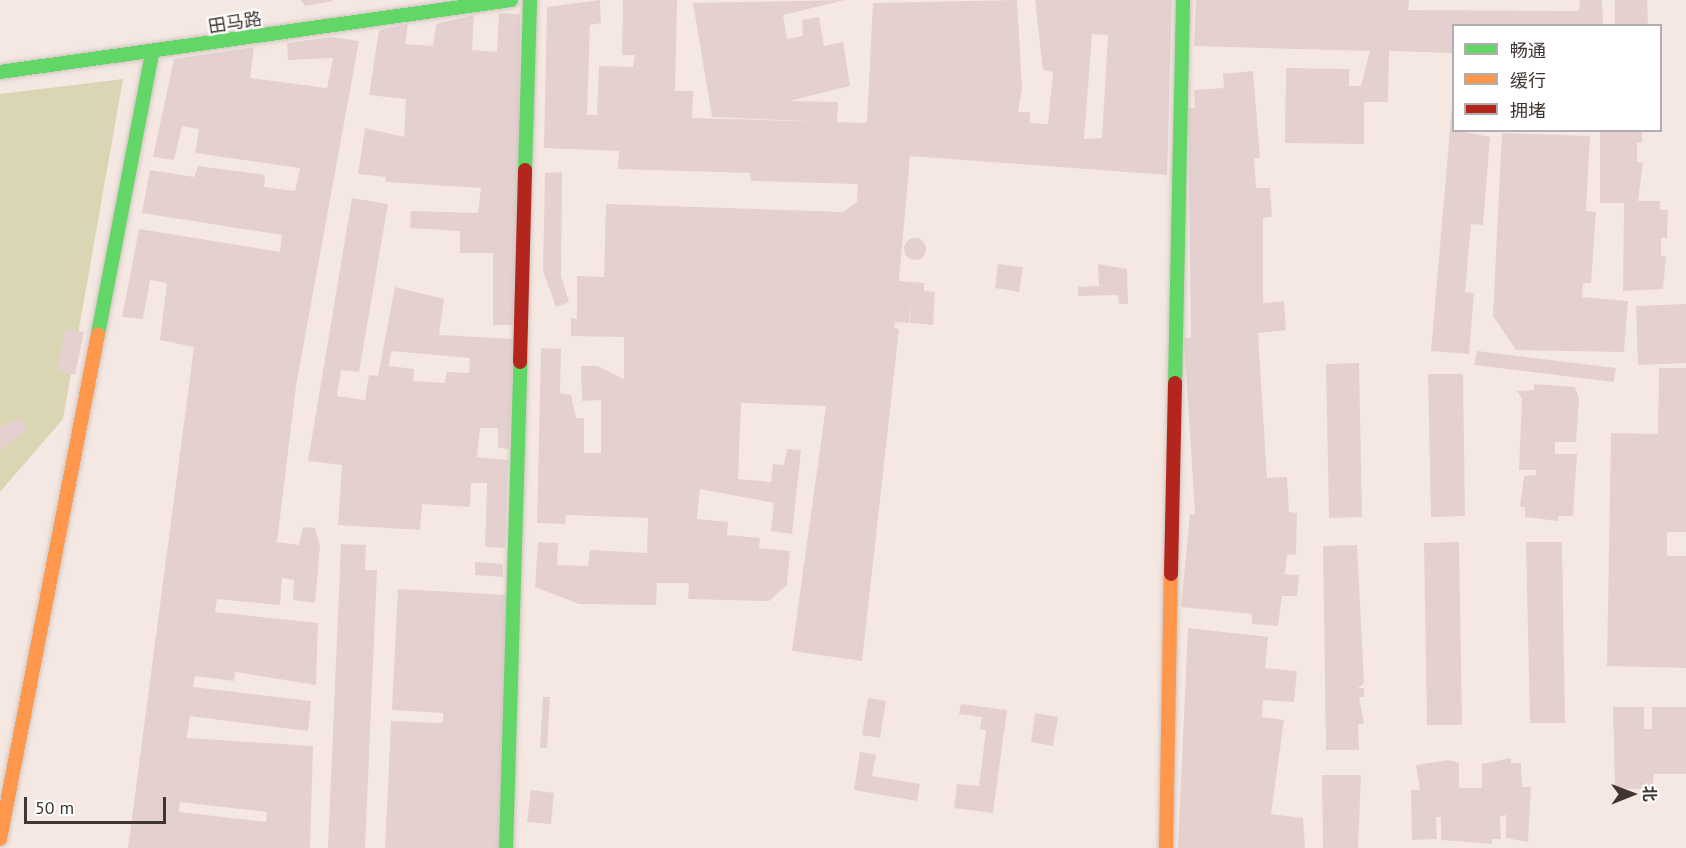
<!DOCTYPE html>
<meta charset="utf-8">
<style>
body{margin:0}
#map{position:relative;width:1686px;height:848px;overflow:hidden;background:#f5e8e2;font-family:"PT Sans","Noto Sans SC",sans-serif}
div>[style]{position:absolute}
.green>*{inset:0;background:#dad5b2}
.building>*{inset:0;background:#e5d0d0}
.round{border-radius:50%}
.roads{filter:drop-shadow(0 0 2px #cfc5c0) drop-shadow(0 0 2px #cfc5c0)}
.fast>*{height:14px;margin:-7px;padding:0 7px;transform-origin:7px;border-radius:7px;background:#63d668}
.slow>*{height:14px;margin:-7px;padding:0 7px;transform-origin:7px;border-radius:7px;background:#ff974d}
.jam>*{height:14px;margin:-7px;padding:0 7px;transform-origin:7px;border-radius:7px;background:#b3261e}
span{translate:-50% -50%;white-space:nowrap;text-align:center;line-height:1.15;-webkit-text-stroke:4.5px #fff;paint-order:stroke}
.street-label{font-size:18px;color:#3f3531}
.legend{position:absolute;left:1452px;top:24px;width:210px;height:108px;box-sizing:border-box;background:#fff;border:2px solid #b2aead;margin:0;padding:8px 10px;list-style:none;font-size:18px;color:#3f3531}
.legend li{display:flex;align-items:center;gap:12px;height:30px}
.legend b{width:30px;border:2px solid #b2aead}
.north{position:absolute;left:1602px;top:764px;width:60px;height:60px;-webkit-text-stroke:4px #fff;paint-order:stroke;rotate:89deg;font-size:16px;font-weight:700;line-height:24px;text-align:center;color:#3f3531}
.north::after{content:'';display:block;margin:auto;width:21px;height:27px;background:#3f3531;clip-path:polygon(50% 0,100% 100%,50% 72%,0 100%)}
.scale{position:absolute;left:24px;top:797px;width:142px;height:27px;box-sizing:border-box;border:3px solid #3f3531;border-top:0;padding-left:8px;font-size:18px;line-height:21px;white-space:nowrap;color:#3f3531;-webkit-text-stroke:4px #fff;paint-order:stroke}
</style>
<div id="map">
<div class="green">
<div style="clip-path:polygon(123px 79px,63px 419px,0 492px,0 94px)"></div>
</div>
<div class="building">
<div style="clip-path:polygon(301px 0,333px 0,333px 1px,305px 6px)"></div>
<div style="clip-path:polygon(evenodd,600px 0,601px 23px,590px 25px,587px 115px,597px 115px,599px 66px,633px 67px,635px 55px,622px 55px,623px 0,677px 0,675px 91px,693px 91px,692px 118px,828px 122px,712px 117px,693px 3px,845px 0,783px 15px,787px 39px,803px 36px,802px 20px,819px 17px,824px 46px,843px 42px,850px 86px,789px 101px,838px 102px,837px 122px,867px 123px,873px 3px,1017px 0,1022px 89px,1018px 112px,1030px 112px,1030px 123px,1048px 124px,1053px 72px,1043px 70px,1035px 0,1172px 0,1167px 175px,910px 156px,899px 281px,924px 283px,924px 291px,935px 292px,933px 325px,910px 323px,911px 300px,909px 323px,895px 322px,894px 328px,899px 329px,862px 661px,792px 651px,826px 406px,741px 403px,738px 479px,771px 482px,773px 464px,784px 465px,787px 449px,801px 450px,792px 534px,771px 531px,774px 503px,700px 489px,697px 519px,728px 522px,727px 535px,760px 538px,759px 548px,790px 551px,787px 585px,769px 601px,688px 599px,689px 583px,657px 583px,656px 605px,579px 604px,535px 587px,538px 542px,558px 543px,557px 565px,588px 566px,590px 550px,647px 553px,648px 518px,566px 515px,565px 524px,537px 523px,541px 348px,561px 349px,560px 393px,571px 395px,576px 418px,584px 418px,584px 453px,601px 453px,601px 400px,582px 401px,581px 366px,597px 366px,624px 379px,624px 337px,571px 336px,571px 318px,577px 319px,577px 276px,604px 277px,606px 204px,843px 212px,857px 202px,858px 184px,751px 181px,750px 173px,618px 169px,619px 151px,544px 148px,547px 7px,600px 0,1092px 34px,1108px 35px,1102px 138px,1084px 139px,1092px 34px)"></div>
<div style="clip-path:polygon(1196px 0,1409px 0,1408px 10px,1579px 11px,1580px 0,1602px 0,1603px 26px,1454px 26px,1454px 53px,1389px 51px,1388px 102px,1364px 102px,1364px 144px,1285px 143px,1286px 68px,1349px 69px,1349px 86px,1361px 86px,1370px 51px,1194px 46px)"></div>
<div style="clip-path:polygon(1615px 0,1647px 0,1648px 26px,1615px 26px)"></div>
<div style="clip-path:polygon(499px 13px,520px 14px,517px 325px,493px 325px,493px 253px,460px 253px,460px 231px,410px 228px,411px 211px,478px 213px,481px 188px,386px 182px,386px 177px,358px 174px,365px 128px,404px 137px,406px 99px,369px 95px,379px 30px,408px 24px,405px 44px,433px 46px,436px 24px,474px 15px,472px 50px,497px 52px)"></div>
<div style="clip-path:polygon(evenodd,332px 37px,359px 41px,296px 386px,277px 542px,299px 545px,303px 527px,315px 528px,320px 545px,315px 603px,293px 600px,294px 580px,282px 578px,280px 605px,217px 599px,215px 612px,318px 623px,316px 685px,235px 672px,234px 681px,195px 676px,193px 687px,311px 701px,308px 731px,190px 716px,187px 738px,313px 746px,310px 848px,128px 848px,194px 347px,160px 340px,167px 283px,150px 280px,143px 319px,122px 317px,139px 229px,280px 252px,282px 235px,142px 213px,150px 170px,194px 177px,198px 166px,265px 175px,264px 187px,295px 191px,300px 168px,195px 153px,199px 129px,182px 126px,174px 160px,153px 157px,174px 59px,254px 47px,250px 78px,327px 88px,333px 58px,288px 60px,287px 43px,332px 37px,180px 802px,267px 812px,266px 822px,179px 812px,180px 802px)"></div>
<div style="clip-path:polygon(1253px 71px,1260px 158px,1254px 158px,1256px 188px,1270px 188px,1272px 217px,1263px 218px,1263px 303px,1284px 301px,1286px 330px,1258px 333px,1267px 478px,1287px 477px,1289px 512px,1297px 513px,1296px 555px,1287px 554px,1285px 574px,1299px 575px,1297px 596px,1282px 596px,1278px 626px,1252px 624px,1252px 614px,1181px 607px,1190px 514px,1195px 514px,1184px 338px,1191px 338px,1188px 108px,1195px 108px,1194px 90px,1224px 88px,1223px 74px)"></div>
<div style="clip-path:polygon(1452px 106px,1454px 130px,1490px 137px,1483px 225px,1471px 224px,1465px 292px,1474px 293px,1469px 354px,1431px 351px)"></div>
<div style="clip-path:polygon(1600px 130px,1642px 130px,1642px 143px,1637px 142px,1637px 162px,1643px 162px,1638px 201px,1660px 201px,1660px 210px,1668px 210px,1667px 238px,1661px 238px,1661px 256px,1666px 256px,1663px 289px,1623px 291px,1624px 203px,1600px 203px)"></div>
<div style="clip-path:polygon(1502px 133px,1590px 136px,1586px 211px,1596px 212px,1591px 283px,1583px 283px,1582px 297px,1628px 301px,1624px 352px,1516px 350px,1493px 316px)"></div>
<div style="clip-path:polygon(562px 172px,561px 276px,569px 302px,556px 307px,543px 271px,545px 173px)"></div>
<div style="clip-path:polygon(evenodd,352px 198px,388px 204px,359px 372px,341px 370px,337px 396px,365px 400px,369px 375px,378px 376px,395px 287px,444px 299px,439px 335px,514px 339px,509px 449px,498px 448px,498px 428px,480px 428px,477px 457px,508px 460px,505px 548px,485px 547px,487px 483px,471px 483px,470px 507px,422px 504px,420px 530px,338px 525px,342px 465px,308px 461px,352px 198px,391px 351px,470px 358px,469px 373px,447px 372px,445px 383px,413px 381px,414px 369px,389px 366px,391px 351px)"></div>
<div class="round" style="left:904px;top:238px;width:22px;height:22px"></div>
<div style="clip-path:polygon(998px 264px,1023px 267px,1019px 292px,995px 288px)"></div>
<div style="clip-path:polygon(1098px 264px,1127px 269px,1128px 304px,1119px 304px,1118px 295px,1078px 296px,1078px 287px,1099px 286px)"></div>
<div style="clip-path:polygon(1686px 304px,1686px 363px,1638px 365px,1636px 306px)"></div>
<div style="clip-path:polygon(66px 329px,84px 332px,75px 375px,57px 370px)"></div>
<div style="clip-path:polygon(1477px 351px,1616px 368px,1614px 382px,1474px 365px)"></div>
<div style="clip-path:polygon(1359px 363px,1362px 517px,1329px 518px,1326px 364px)"></div>
<div style="clip-path:polygon(1659px 368px,1686px 368px,1686px 532px,1667px 532px,1667px 556px,1686px 556px,1686px 668px,1607px 666px,1611px 433px,1658px 434px)"></div>
<div style="clip-path:polygon(1428px 374px,1463px 374px,1465px 516px,1431px 517px)"></div>
<div style="clip-path:polygon(1534px 384px,1575px 387px,1579px 399px,1576px 442px,1555px 442px,1555px 454px,1577px 454px,1573px 516px,1558px 516px,1558px 521px,1525px 517px,1525px 507px,1520px 507px,1524px 476px,1536px 475px,1536px 470px,1519px 470px,1522px 399px,1517px 391px,1534px 390px)"></div>
<div style="clip-path:polygon(21px 418px,27px 430px,0 451px,0 427px)"></div>
<div style="clip-path:polygon(1459px 542px,1462px 725px,1427px 725px,1424px 543px)"></div>
<div style="clip-path:polygon(1526px 542px,1562px 542px,1565px 723px,1530px 723px)"></div>
<div style="clip-path:polygon(341px 544px,366px 545px,365px 570px,377px 570px,365px 848px,328px 848px)"></div>
<div style="clip-path:polygon(1357px 545px,1364px 683px,1358px 688px,1364px 688px,1364px 697px,1359px 697px,1364px 724px,1358px 724px,1359px 750px,1326px 750px,1323px 546px)"></div>
<div style="clip-path:polygon(475px 562px,503px 564px,503px 577px,475px 575px)"></div>
<div style="clip-path:polygon(398px 589px,510px 595px,501px 848px,385px 848px,391px 721px,443px 723px,443px 713px,392px 710px)"></div>
<div style="clip-path:polygon(1188px 628px,1268px 637px,1265px 668px,1297px 671px,1294px 702px,1263px 700px,1262px 717px,1284px 720px,1271px 814px,1303px 818px,1305px 848px,1178px 848px)"></div>
<div style="clip-path:polygon(543px 697px,550px 697px,547px 748px,540px 748px)"></div>
<div style="clip-path:polygon(868px 698px,886px 701px,880px 738px,862px 735px)"></div>
<div style="clip-path:polygon(961px 704px,1007px 710px,993px 813px,954px 808px,957px 784px,979px 786px,986px 730px,980px 729px,982px 717px,959px 714px)"></div>
<div style="clip-path:polygon(1613px 707px,1644px 707px,1644px 729px,1652px 729px,1652px 707px,1686px 707px,1686px 774px,1654px 774px,1652px 790px,1615px 788px)"></div>
<div style="clip-path:polygon(1035px 713px,1058px 717px,1053px 746px,1031px 742px)"></div>
<div style="clip-path:polygon(860px 752px,876px 755px,872px 776px,920px 784px,917px 801px,854px 790px)"></div>
<div style="clip-path:polygon(1511px 758px,1511px 763px,1521px 763px,1522px 787px,1531px 787px,1528px 842px,1506px 838px,1506px 815px,1500px 816px,1501px 839px,1492px 839px,1492px 844px,1441px 840px,1441px 817px,1436px 817px,1437px 839px,1412px 840px,1411px 790px,1420px 790px,1416px 765px,1449px 760px,1459px 763px,1459px 788px,1482px 788px,1482px 764px)"></div>
<div style="clip-path:polygon(1322px 775px,1361px 775px,1358px 848px,1323px 848px)"></div>
<div style="clip-path:polygon(531px 790px,554px 793px,551px 824px,527px 822px)"></div>
</div>
<div class="roads">
<div class="fast">
<div style="left:0;top:72px;width:516px;rotate:-8.02deg"></div>
<div style="left:525px;top:170px;width:170px;rotate:-88.3deg"></div>
<div style="left:98px;top:334px;width:285px;rotate:-79.1deg"></div>
<div style="left:1175px;top:383px;width:383px;rotate:-88.8deg"></div>
<div style="left:506px;top:848px;width:486px;rotate:-88.3deg"></div>
</div>
<div class="slow">
<div style="left:0;top:839px;width:514px;rotate:-79.02deg"></div>
<div style="left:1166px;top:848px;width:274px;rotate:-89deg"></div>
</div>
<div class="jam">
<div style="left:520px;top:362px;width:192px;rotate:-88.5deg"></div>
<div style="left:1171px;top:574px;width:191px;rotate:-88.8deg"></div>
</div>
</div>
<div class="street-label">
<span style="left:235px;top:23px;rotate:-9deg">田马路</span>
</div>
<ul class="legend">
<li><b style="height:8px;background:#63d668"></b>畅通</li>
<li><b style="height:8px;background:#ff974d"></b>缓行</li>
<li><b style="height:8px;background:#b3261e"></b>拥堵</li>
</ul>
<div class="north">北</div>
<div class="scale">50 m</div>
</div>
